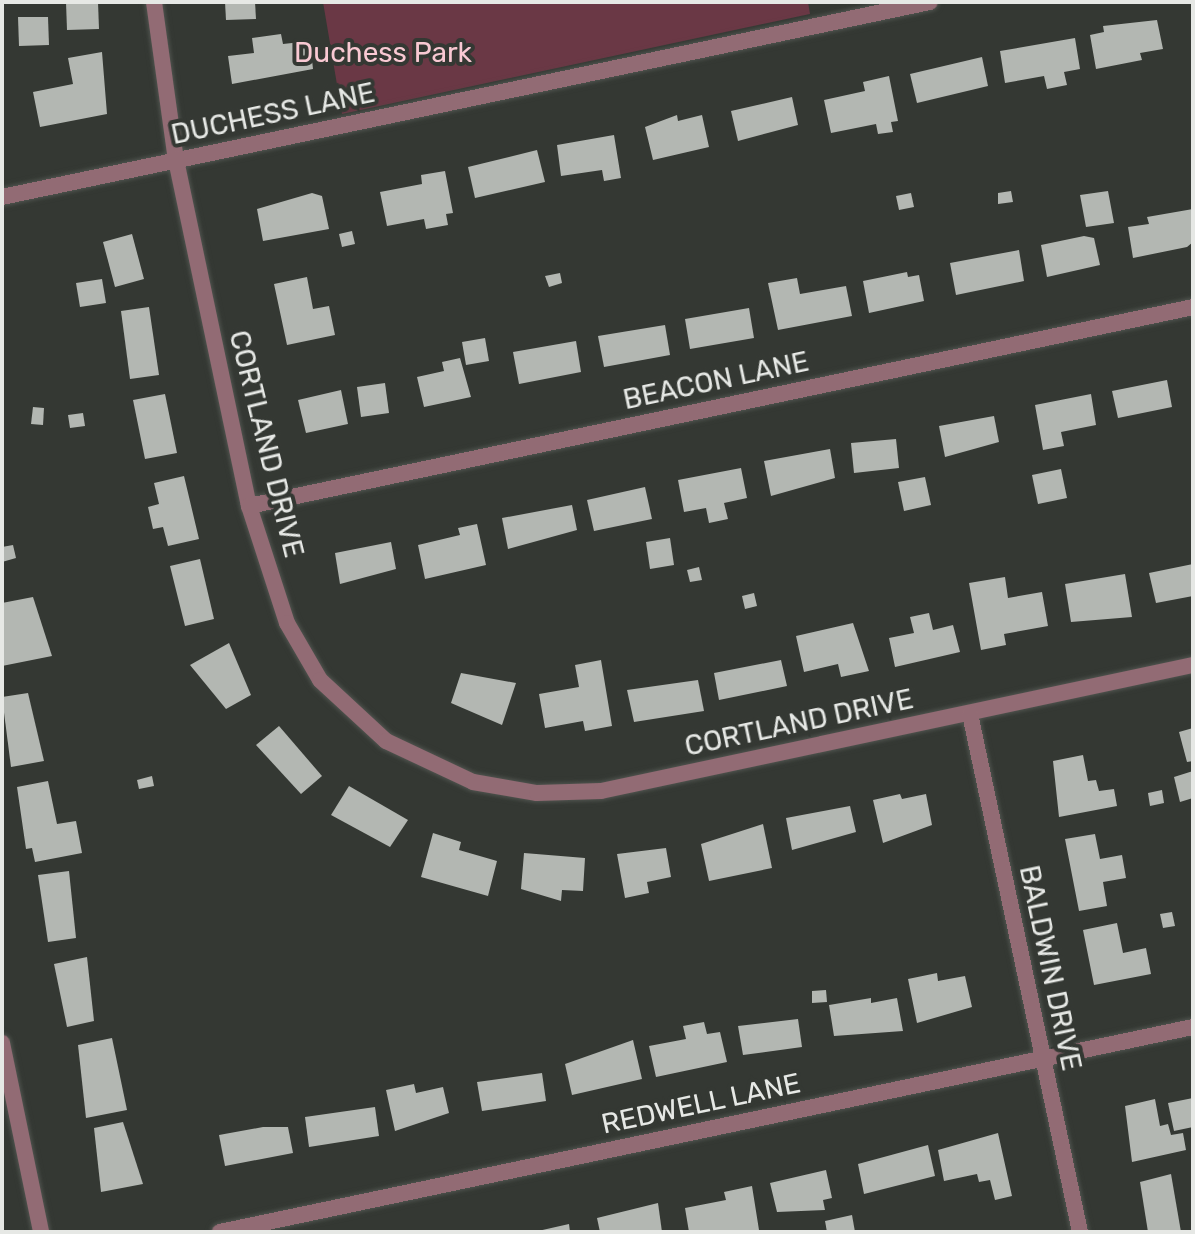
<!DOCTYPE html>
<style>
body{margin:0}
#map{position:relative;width:1195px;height:1234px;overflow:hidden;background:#343833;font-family:Rubik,sans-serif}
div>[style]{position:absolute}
.green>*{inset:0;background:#6a3845}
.building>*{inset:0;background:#b3b7b2}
.roads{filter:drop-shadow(0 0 2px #50544f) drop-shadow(0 0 2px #50544f)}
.street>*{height:16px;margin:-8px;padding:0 8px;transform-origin:8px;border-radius:8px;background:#926b74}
span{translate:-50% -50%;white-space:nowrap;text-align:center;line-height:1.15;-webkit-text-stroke:8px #343833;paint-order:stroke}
.park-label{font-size:28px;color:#f9c9d3}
.street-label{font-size:28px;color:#e6e8e5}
.frame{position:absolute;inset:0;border:4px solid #e6e8e5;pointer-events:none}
</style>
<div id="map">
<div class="green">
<div style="clip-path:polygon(323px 2px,808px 2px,810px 14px,342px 114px)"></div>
</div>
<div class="building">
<div style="clip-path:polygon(66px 2px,98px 2px,99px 29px,67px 30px)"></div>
<div style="clip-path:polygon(225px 2px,255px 2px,256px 19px,226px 20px)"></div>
<div style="clip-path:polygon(18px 17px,48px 17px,49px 45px,19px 46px)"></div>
<div style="clip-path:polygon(1157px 20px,1163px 49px,1140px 53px,1142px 60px,1096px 69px,1090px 35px,1104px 32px,1103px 26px)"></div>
<div style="clip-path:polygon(281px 34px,283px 44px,310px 41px,313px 69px,232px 84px,228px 56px,254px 53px,252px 38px)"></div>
<div style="clip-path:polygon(1075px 38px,1080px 69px,1064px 72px,1067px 85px,1047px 89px,1044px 76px,1005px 83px,1000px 51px)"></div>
<div style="clip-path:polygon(102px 52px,107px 114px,40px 127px,33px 92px,73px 84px,68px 58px)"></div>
<div style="clip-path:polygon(982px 57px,988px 86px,917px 103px,910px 74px)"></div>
<div style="clip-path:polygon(889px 76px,898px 121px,891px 122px,893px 132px,878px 134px,876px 124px,831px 133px,824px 100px,865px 91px,863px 82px)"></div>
<div style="clip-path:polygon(792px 97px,798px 125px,738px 141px,731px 111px)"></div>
<div style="clip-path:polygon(677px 115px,678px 121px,702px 115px,709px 147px,653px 160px,645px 127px)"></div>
<div style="clip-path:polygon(614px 135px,621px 178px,604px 181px,602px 170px,561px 176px,557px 145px)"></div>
<div style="clip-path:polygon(537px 150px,545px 182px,475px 198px,468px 167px)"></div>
<div style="clip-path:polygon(445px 171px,453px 213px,446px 214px,448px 225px,426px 229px,424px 219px,387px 226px,380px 192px,422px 184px,421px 175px)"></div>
<div style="clip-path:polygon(1011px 191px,1013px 202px,998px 204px,998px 193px)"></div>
<div style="clip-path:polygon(1108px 191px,1114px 223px,1086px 227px,1080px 195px)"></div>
<div style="clip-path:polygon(312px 193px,322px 196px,329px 229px,263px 241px,257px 209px)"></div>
<div style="clip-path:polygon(911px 193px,914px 207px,899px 210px,896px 196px)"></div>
<div style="clip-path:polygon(1193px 209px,1193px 242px,1187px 247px,1133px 258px,1128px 227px,1149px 224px,1147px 217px)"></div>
<div style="clip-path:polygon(352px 231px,355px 244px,342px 247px,339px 234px)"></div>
<div style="clip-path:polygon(132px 234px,144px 279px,115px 287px,103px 242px)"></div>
<div style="clip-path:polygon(1084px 236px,1094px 238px,1100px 265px,1047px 277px,1041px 245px)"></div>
<div style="clip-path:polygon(1019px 250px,1024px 281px,956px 295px,950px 263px)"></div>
<div style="clip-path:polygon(907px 272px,908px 277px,919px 275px,924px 301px,869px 313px,863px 281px)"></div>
<div style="clip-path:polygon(560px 273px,562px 283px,549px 287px,545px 276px)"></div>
<div style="clip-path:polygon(307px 277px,313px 309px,329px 306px,335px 335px,287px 345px,274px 284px)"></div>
<div style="clip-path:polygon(797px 278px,800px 294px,846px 286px,852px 316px,778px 330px,768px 283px)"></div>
<div style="clip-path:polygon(102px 279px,106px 303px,80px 307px,76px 283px)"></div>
<div style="clip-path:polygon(149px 307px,159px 375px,130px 379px,121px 311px)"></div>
<div style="clip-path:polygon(749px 308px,754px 338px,690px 349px,685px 319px)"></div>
<div style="clip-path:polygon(665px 325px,670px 355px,604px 367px,598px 336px)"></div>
<div style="clip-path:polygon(485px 338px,489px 361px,466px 365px,462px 342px)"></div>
<div style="clip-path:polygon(576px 341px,581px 372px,519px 384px,513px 352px)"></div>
<div style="clip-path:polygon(460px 358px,471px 397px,424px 407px,417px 377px,444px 371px,442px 362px)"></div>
<div style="clip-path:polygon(1167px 380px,1172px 407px,1118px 418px,1112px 391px)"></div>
<div style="clip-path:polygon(385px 383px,389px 413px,361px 417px,357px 387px)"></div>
<div style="clip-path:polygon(341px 390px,348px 424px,306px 433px,298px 400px)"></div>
<div style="clip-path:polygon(165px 394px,177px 453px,145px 459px,133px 400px)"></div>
<div style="clip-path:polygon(1091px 394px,1096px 425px,1061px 432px,1064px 446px,1043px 450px,1035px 405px)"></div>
<div style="clip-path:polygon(33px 407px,44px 408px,43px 425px,31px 424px)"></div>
<div style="clip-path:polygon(83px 413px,85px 426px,70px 428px,68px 415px)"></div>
<div style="clip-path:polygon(994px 416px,999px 442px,945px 457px,939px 426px)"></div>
<div style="clip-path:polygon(896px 439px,899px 468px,854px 473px,851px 443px)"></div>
<div style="clip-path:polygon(830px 449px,835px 478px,771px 496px,764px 461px)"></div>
<div style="clip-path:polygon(741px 468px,747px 498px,724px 503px,728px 519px,709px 523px,706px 508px,684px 512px,678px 480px)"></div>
<div style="clip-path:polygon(1061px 469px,1067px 498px,1038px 504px,1032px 475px)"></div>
<div style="clip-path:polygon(184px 476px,199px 539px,168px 546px,163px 527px,153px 529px,148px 507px,159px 504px,154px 483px)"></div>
<div style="clip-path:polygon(925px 477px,931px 505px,904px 511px,898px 482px)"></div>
<div style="clip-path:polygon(645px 487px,652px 519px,594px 531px,587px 500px)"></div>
<div style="clip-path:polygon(572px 505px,577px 530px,508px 549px,502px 518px)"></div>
<div style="clip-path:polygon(477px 524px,486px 565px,425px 579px,418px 545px,460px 535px,458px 528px)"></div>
<div style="clip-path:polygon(670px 538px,674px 565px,650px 569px,646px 542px)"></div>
<div style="clip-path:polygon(391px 542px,396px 569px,340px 584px,335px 553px)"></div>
<div style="clip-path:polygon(13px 545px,16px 558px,2px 562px,2px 547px)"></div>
<div style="clip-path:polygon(200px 559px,214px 619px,185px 626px,170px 566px)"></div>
<div style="clip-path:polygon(1193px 564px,1193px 596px,1156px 603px,1149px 573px)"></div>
<div style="clip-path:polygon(699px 567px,702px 580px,690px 582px,687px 570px)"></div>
<div style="clip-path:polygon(1125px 574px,1132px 617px,1071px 622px,1065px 584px)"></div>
<div style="clip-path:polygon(1005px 577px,1008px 598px,1042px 592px,1048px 626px,1004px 634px,1006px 645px,981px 650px,969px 583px)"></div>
<div style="clip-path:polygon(754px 593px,757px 606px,745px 609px,742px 596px)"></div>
<div style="clip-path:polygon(33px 597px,52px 656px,2px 666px,2px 603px)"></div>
<div style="clip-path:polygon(929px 613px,933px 630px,953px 625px,960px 652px,895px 667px,889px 638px,914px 633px,910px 617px)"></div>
<div style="clip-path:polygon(853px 623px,869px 671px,841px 677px,838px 664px,804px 672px,796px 636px)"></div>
<div style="clip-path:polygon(229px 643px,251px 695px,226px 709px,190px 665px)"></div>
<div style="clip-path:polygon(601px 660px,612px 726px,585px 731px,583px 721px,545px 728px,539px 694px,579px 687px,575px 665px)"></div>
<div style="clip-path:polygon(781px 660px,787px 686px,719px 700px,714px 673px)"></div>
<div style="clip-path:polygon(461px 673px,516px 683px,502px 725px,451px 703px)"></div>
<div style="clip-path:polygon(698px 680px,704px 711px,634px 722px,627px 690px)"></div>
<div style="clip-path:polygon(28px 693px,44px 761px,11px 767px,2px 697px)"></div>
<div style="clip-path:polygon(279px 726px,322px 776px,301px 794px,256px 745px)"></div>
<div style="clip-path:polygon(1193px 728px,1193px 761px,1187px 762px,1179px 732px)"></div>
<div style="clip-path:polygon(1083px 755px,1088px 781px,1096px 780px,1099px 791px,1114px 789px,1117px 806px,1059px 817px,1053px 761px)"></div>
<div style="clip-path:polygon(1193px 771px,1193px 798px,1180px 802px,1174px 777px)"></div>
<div style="clip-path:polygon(152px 776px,154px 786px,139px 789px,137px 780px)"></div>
<div style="clip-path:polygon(48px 781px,57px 824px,76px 821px,82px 853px,35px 862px,32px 848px,26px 849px,17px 787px)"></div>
<div style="clip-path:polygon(349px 786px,408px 820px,390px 847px,331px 815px)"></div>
<div style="clip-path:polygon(1162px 790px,1164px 803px,1150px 806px,1148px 793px)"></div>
<div style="clip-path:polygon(900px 794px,902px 799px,926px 794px,932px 825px,883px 843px,873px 800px)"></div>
<div style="clip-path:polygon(850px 806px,856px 832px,792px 850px,786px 818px)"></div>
<div style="clip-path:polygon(763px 824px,772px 868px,709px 881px,701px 844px)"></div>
<div style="clip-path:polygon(433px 833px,461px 842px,459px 850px,497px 861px,488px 896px,421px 877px)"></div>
<div style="clip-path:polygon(1095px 834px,1100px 859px,1122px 855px,1126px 878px,1103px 882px,1107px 906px,1079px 911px,1065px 839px)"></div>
<div style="clip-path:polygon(666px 848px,671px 877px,647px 882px,649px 893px,625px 898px,617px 854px)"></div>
<div style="clip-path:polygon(524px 853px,585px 858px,583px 891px,562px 890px,561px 901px,521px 889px)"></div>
<div style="clip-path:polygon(69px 871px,76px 938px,48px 942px,38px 875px)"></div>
<div style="clip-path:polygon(1172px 912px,1175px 926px,1163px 928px,1160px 914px)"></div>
<div style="clip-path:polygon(1117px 923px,1123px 953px,1146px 948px,1151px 974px,1094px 985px,1083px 930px)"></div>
<div style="clip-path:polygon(87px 957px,94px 1021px,67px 1027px,54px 964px)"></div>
<div style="clip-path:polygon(937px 973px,938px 981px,965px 976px,972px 1007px,917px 1023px,908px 979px)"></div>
<div style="clip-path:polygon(826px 990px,827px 1002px,812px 1003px,812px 991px)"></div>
<div style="clip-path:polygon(871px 998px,871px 1003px,897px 998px,903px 1031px,834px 1036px,829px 1005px)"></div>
<div style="clip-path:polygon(798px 1019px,802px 1047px,743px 1055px,738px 1026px)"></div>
<div style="clip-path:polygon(704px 1022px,707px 1034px,720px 1032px,727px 1062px,656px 1077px,649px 1046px,686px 1039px,683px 1026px)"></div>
<div style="clip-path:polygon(112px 1038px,127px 1110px,86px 1118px,78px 1045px)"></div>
<div style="clip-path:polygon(633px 1040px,642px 1079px,572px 1095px,565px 1064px)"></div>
<div style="clip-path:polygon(542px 1073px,546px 1101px,482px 1111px,477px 1082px)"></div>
<div style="clip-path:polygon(414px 1084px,416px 1093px,443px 1087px,449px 1113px,395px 1131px,386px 1090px)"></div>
<div style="clip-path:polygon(1193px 1098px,1193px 1127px,1174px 1131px,1168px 1103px)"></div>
<div style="clip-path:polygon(1155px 1099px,1160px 1126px,1168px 1124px,1171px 1135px,1183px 1133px,1186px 1150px,1132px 1162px,1125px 1106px)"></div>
<div style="clip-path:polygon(375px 1107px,379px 1136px,309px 1147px,305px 1117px)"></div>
<div style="clip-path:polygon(123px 1122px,143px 1184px,101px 1192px,94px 1128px)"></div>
<div style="clip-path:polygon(263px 1127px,288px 1127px,293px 1153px,225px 1166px,219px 1135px)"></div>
<div style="clip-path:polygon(998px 1133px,1012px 1196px,995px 1200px,990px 1180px,979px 1182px,977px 1174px,944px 1181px,938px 1150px)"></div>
<div style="clip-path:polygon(928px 1145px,935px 1176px,864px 1194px,858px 1164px)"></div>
<div style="clip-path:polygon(826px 1170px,832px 1198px,823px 1200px,825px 1210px,777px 1212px,770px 1183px)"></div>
<div style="clip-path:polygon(1171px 1174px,1181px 1232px,1148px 1232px,1140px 1182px)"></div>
<div style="clip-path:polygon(752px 1186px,759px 1230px,689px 1232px,685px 1208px,726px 1200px,724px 1192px)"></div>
<div style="clip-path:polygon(658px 1203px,662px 1232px,600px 1232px,597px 1218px)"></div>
<div style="clip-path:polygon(852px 1215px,855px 1232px,827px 1232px,825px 1221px)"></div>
<div style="clip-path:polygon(569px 1224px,570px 1232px,538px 1232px,538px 1231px)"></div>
</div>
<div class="roads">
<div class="street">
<div style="left:154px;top:2px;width:160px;rotate:82.1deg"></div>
<div style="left:176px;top:160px;width:354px;rotate:78.1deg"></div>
<div style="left:249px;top:506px;width:123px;rotate:72deg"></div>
<div style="left:287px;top:623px;width:66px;rotate:59.9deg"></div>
<div style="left:320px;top:680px;width:90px;rotate:42.7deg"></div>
<div style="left:386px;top:741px;width:96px;rotate:25.2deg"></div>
<div style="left:473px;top:782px;width:65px;rotate:9.8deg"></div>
<div style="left:537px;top:793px;width:64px;rotate:-1.8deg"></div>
<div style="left:601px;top:791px;width:605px;rotate:-12.02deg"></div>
<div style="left:2px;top:197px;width:948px;rotate:-11.87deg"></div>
<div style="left:249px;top:506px;width:965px;rotate:-11.9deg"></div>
<div style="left:970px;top:714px;width:530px;rotate:78.01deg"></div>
<div style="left:2px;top:1043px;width:193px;rotate:78.3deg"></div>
<div style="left:220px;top:1232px;width:994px;rotate:-11.9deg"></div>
</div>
</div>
<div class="park-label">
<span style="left:383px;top:53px">Duchess Park</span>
</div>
<div class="street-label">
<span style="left:273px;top:114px;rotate:-12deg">DUCHESS LANE</span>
<span style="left:716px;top:381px;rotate:-12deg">BEACON LANE</span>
<span style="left:266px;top:444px;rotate:76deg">CORTLAND DRIVE</span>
<span style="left:799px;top:723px;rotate:-12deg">CORTLAND DRIVE</span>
<span style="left:1050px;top:968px;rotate:78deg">BALDWIN DRIVE</span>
<span style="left:701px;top:1104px;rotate:-12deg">REDWELL LANE</span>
</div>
<div class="frame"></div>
</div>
